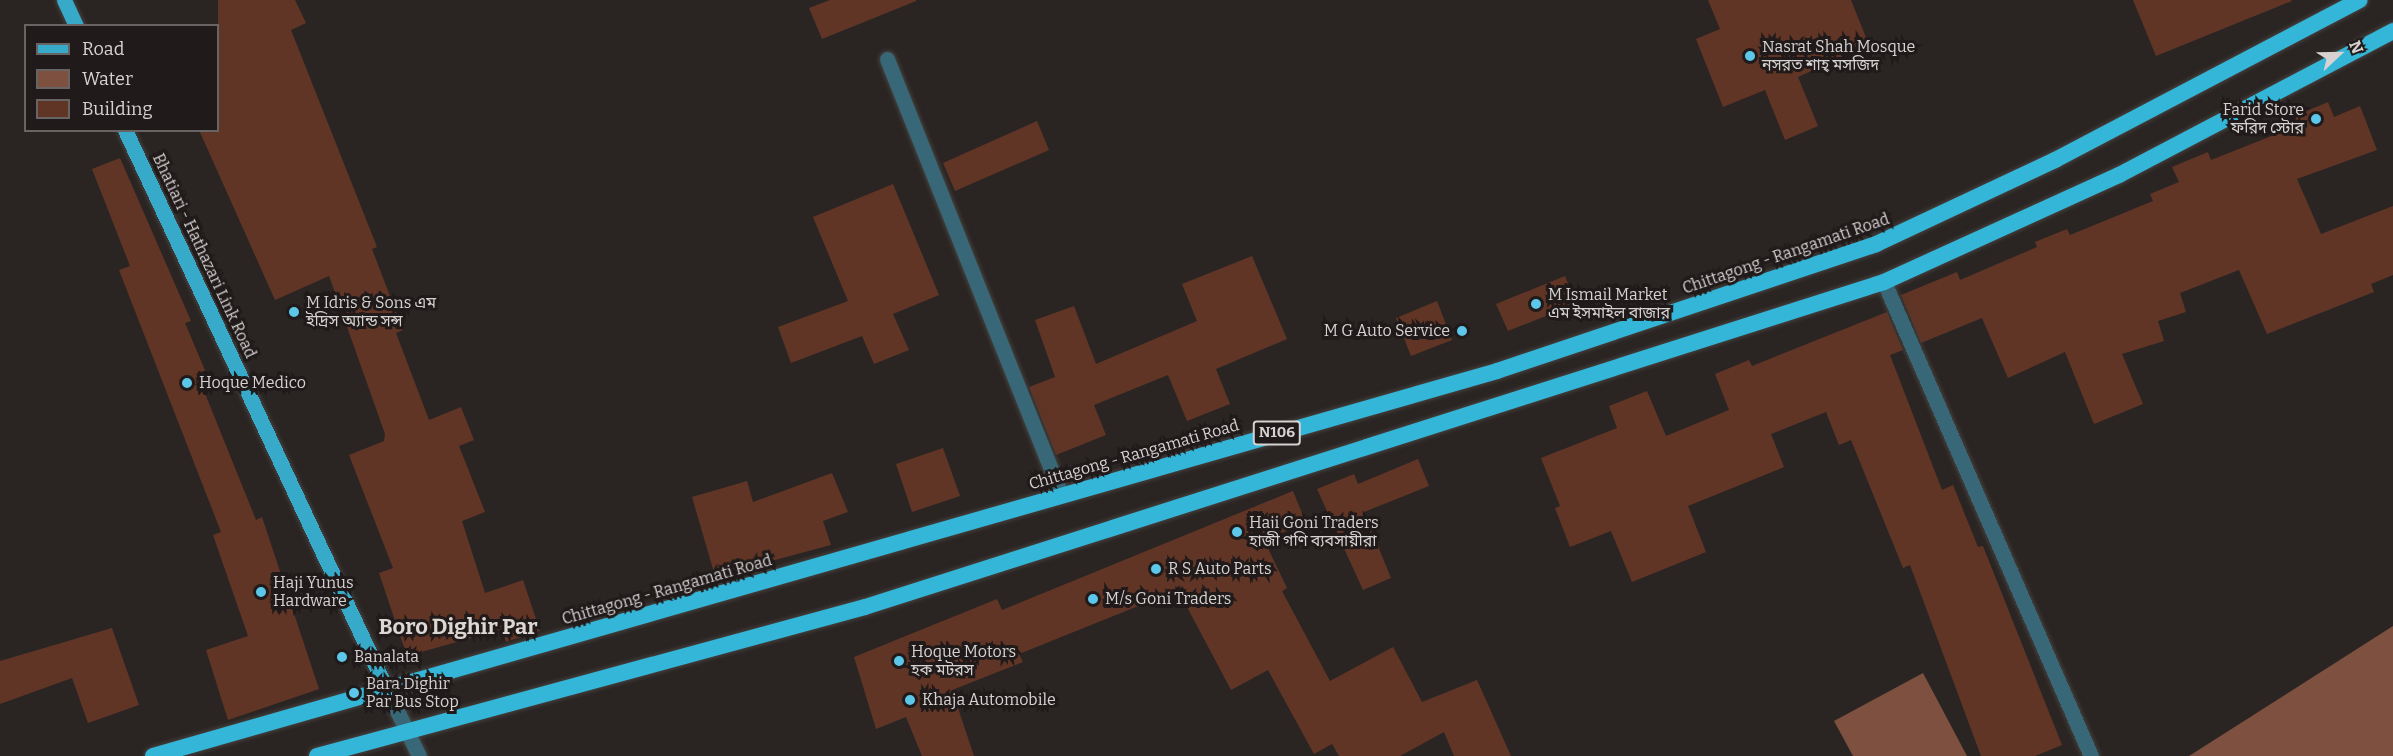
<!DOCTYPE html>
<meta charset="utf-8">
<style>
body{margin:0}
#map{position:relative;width:2393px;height:756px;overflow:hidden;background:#2a2523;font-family:Bitter,"Noto Sans Bengali",serif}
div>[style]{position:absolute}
.water>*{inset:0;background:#7e503f}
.building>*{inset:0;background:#613526}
.roads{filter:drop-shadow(0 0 2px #45413f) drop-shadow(0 0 2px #45413f)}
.minor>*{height:15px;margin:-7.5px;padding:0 7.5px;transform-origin:7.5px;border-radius:7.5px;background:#386877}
.tertiary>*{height:15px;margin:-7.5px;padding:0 7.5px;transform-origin:7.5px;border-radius:7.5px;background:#386877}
.primary>*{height:15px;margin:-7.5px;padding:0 7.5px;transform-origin:7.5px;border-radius:7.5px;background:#37a9c9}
.trunk>*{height:16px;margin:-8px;padding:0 8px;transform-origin:8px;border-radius:8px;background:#34b6d9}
.dots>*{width:16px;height:16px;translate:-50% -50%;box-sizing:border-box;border:3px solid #201b1a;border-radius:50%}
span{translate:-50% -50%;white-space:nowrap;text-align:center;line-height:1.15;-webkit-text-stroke:6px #201b1a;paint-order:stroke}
.shield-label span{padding:2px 4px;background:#201b1a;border:2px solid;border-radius:4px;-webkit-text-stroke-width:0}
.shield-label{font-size:15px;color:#d5d2d1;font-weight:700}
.poi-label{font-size:16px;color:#d5d2d1}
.left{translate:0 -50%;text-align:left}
.right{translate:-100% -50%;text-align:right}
.street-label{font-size:16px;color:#d5d2d1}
.district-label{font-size:22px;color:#ddd7d4;font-weight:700}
.legend{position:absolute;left:24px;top:24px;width:195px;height:108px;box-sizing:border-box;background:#201b1a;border:2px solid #686463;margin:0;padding:8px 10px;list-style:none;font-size:18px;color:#d5d2d1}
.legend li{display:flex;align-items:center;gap:12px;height:30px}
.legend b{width:30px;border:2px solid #686463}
.north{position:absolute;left:2309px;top:24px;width:60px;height:60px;-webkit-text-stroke:4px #201b1a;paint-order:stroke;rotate:68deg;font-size:16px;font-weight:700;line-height:24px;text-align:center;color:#d5d2d1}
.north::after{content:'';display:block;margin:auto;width:21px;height:27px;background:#d5d2d1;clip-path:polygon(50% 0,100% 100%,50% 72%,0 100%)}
</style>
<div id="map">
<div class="water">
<div style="clip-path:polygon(2393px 626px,2393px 756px,2189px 756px)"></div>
<div style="clip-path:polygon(1923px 673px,1967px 756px,1853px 756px,1834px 721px)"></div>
</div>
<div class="building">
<div style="clip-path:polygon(218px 0,295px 0,306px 23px,291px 30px,377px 247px,372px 249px,403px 330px,396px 333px,429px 420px,461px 407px,474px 440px,459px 446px,485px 512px,462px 521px,485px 593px,523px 580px,540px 631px,506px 642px,503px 629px,407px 656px,379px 573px,393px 568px,349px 455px,384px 441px,385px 434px,329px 276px,275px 300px,199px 130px,218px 130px)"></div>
<div style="clip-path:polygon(830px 0,916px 0,916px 1px,822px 39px,809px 8px)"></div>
<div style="clip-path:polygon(1708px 0,1851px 0,1869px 45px,1798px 77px,1818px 126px,1785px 140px,1765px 90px,1723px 107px,1696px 39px,1720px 29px)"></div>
<div style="clip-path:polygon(2133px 0,2291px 0,2292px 1px,2156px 56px)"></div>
<div style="clip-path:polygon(2328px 102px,2334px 117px,2360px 106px,2377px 150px,2297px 179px,2321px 234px,2393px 206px,2393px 275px,2371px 284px,2374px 292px,2267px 334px,2239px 270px,2180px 293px,2186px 312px,2158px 321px,2164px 341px,2122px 354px,2143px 404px,2094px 424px,2065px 352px,2008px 378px,1982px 318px,1921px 343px,1901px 295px,1957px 272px,1960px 280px,2037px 247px,2035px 242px,2067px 229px,2070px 235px,2153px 201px,2150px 194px,2179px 182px,2172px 167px,2208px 152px,2211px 160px,2299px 125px,2295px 116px)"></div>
<div style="clip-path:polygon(1037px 121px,1049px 150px,955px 191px,943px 163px)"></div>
<div style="clip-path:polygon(120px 158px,191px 321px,185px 323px,212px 387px,204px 391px,256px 520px,262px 517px,319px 689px,228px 720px,206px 650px,248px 636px,213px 535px,221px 532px,119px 270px,130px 266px,92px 169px)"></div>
<div style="clip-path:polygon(893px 184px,939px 295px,893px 314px,909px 350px,874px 364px,862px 336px,791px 363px,778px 327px,848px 301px,813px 217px)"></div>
<div style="clip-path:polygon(1252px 256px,1287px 339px,1216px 369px,1230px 404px,1187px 421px,1168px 375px,1094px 405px,1106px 435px,1056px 455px,1029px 387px,1055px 377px,1035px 320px,1074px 306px,1096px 364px,1197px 321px,1182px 284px)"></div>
<div style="clip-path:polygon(1565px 276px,1576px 304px,1508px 331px,1496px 304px)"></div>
<div style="clip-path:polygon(1437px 301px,1452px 340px,1411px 356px,1396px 318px)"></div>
<div style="clip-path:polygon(1887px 312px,1903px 350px,1890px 355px,1942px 490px,1953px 485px,1978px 547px,1983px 546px,2062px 745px,2035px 756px,1981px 756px,1910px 565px,1903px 568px,1851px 440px,1839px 445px,1826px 412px,1771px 434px,1784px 467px,1688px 506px,1706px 552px,1632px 582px,1611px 531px,1570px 547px,1555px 508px,1560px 506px,1541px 458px,1617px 428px,1609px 406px,1647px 391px,1666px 436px,1729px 410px,1715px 374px,1749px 360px,1752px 366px)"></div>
<div style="clip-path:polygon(943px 448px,960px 496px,912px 512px,896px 464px)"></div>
<div style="clip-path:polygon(1418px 459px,1429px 486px,1364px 512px,1391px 578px,1363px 590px,1317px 489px,1354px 474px,1358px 484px)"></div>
<div style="clip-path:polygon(832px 473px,848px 512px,823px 521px,831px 545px,715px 576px,692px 497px,747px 481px,753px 502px)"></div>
<div style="clip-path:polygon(1293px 491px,1306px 523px,1264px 540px,1287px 588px,1282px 591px,1330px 681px,1393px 647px,1422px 702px,1477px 680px,1511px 756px,1454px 756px,1444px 732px,1400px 756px,1339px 756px,1332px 744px,1314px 754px,1268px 670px,1231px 690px,1178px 590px,1019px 654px,1023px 662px,952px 690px,974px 756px,922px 756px,906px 717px,876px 729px,854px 657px,997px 599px,1002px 610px)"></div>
<div style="clip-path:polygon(112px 628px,139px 705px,88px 723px,72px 678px,0 704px,0 661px)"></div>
</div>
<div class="roads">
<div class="minor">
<div style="left:887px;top:59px;width:469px;rotate:68.2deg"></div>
<div style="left:1884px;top:282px;width:517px;rotate:66.41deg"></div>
</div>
<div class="tertiary">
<div style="left:387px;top:690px;width:73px;rotate:64.1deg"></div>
</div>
<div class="primary">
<div style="left:64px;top:0;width:29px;rotate:65deg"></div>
<div style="left:125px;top:130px;width:618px;rotate:64.93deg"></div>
</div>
<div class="trunk">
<div style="left:153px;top:756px;width:1398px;rotate:-15.98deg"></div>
<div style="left:1497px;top:371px;width:400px;rotate:-18.5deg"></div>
<div style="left:1876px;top:244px;width:198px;rotate:-25.1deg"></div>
<div style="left:2055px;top:160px;width:344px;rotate:-27.7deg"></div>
<div style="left:317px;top:756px;width:568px;rotate:-15.21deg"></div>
<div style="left:865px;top:607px;width:1070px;rotate:-17.69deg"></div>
<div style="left:1884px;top:282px;width:258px;rotate:-24.5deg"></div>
<div style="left:2119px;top:175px;width:310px;rotate:-27.7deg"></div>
</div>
</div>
<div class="dots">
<div style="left:1750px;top:56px;background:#5cc7e8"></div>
<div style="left:2316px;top:119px;background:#5cc7e8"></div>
<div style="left:1536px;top:304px;background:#5cc7e8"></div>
<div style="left:294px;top:312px;background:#5cc7e8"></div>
<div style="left:1462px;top:331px;background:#5cc7e8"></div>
<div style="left:187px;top:383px;background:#5cc7e8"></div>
<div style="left:1237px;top:532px;background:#5cc7e8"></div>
<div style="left:1156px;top:569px;background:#5cc7e8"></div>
<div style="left:261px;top:592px;background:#5cc7e8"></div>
<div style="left:1093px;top:599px;background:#5cc7e8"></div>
<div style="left:342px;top:657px;background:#5cc7e8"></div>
<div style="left:899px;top:661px;background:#5cc7e8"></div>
<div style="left:354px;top:693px;background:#5cc7e8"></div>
<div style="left:910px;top:700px;background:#5cc7e8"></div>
</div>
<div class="shield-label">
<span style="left:1277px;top:433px">N106</span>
</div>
<div class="poi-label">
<span class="left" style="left:1762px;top:56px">Nasrat Shah Mosque<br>নসরত শাহ্‌ মসজিদ</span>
<span class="right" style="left:2304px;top:119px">Farid Store<br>ফরিদ স্টোর</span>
<span class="left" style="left:1548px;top:304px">M Ismail Market<br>এম ইসমাইল বাজার</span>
<span class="left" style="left:306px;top:312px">M Idris &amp; Sons এম<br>ইদ্রিস অ্যান্ড সন্স</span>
<span class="right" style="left:1450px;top:331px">M G Auto Service</span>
<span class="left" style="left:199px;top:383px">Hoque Medico</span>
<span class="left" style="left:1249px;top:532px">Haji Goni Traders<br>হাজী গণি ব্যবসায়ীরা</span>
<span class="left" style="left:1168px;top:569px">R S Auto Parts</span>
<span class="left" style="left:273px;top:592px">Haji Yunus<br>Hardware</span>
<span class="left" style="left:1105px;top:599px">M/s Goni Traders</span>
<span class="left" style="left:911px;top:661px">Hoque Motors<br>হক মটরস</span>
<span class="left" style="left:354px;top:657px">Banalata</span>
<span class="left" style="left:366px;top:693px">Bara Dighir<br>Par Bus Stop</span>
<span class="left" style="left:922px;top:700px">Khaja Automobile</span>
</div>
<div class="street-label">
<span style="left:1786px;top:254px;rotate:-19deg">Chittagong - Rangamati Road</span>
<span style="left:204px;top:256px;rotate:65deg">Bhatiari - Hathazari Link Road</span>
<span style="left:1134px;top:455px;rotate:-16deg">Chittagong - Rangamati Road</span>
<span style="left:667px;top:590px;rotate:-16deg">Chittagong - Rangamati Road</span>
</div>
<div class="district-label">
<span style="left:458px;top:627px">Boro Dighir Par</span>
</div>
<ul class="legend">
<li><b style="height:8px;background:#37a9c9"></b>Road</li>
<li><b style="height:16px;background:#7e503f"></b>Water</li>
<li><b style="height:16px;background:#613526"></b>Building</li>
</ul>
<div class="north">N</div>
</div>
